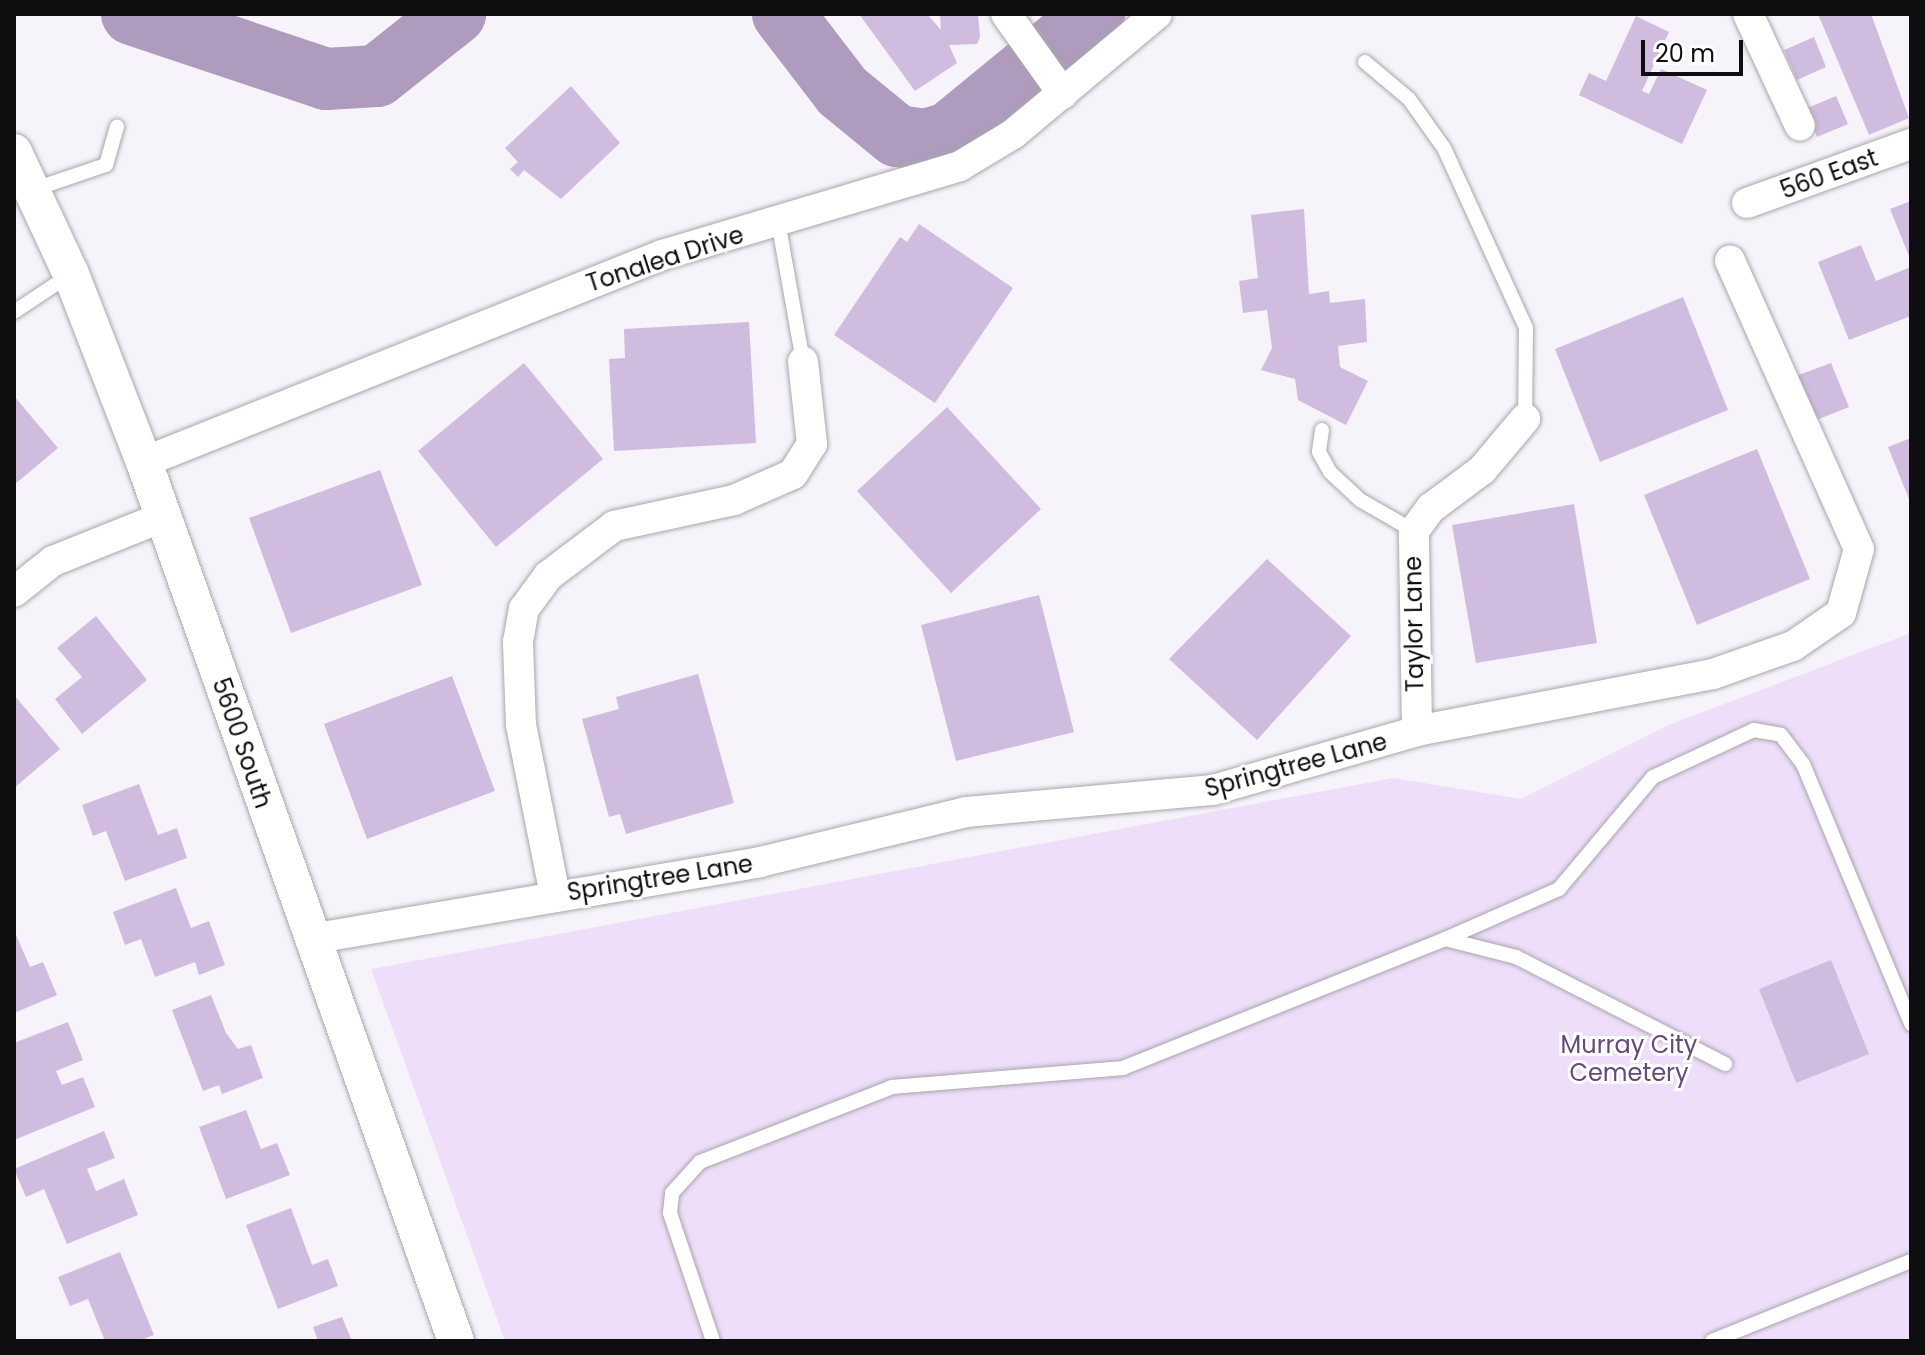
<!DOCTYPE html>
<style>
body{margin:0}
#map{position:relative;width:1925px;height:1355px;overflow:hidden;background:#f7f3fa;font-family:Poppins,sans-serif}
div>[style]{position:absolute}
.green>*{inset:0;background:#eedefa}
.river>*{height:62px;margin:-31px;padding:0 31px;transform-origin:31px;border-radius:31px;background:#ae9bbd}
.building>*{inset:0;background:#d0bcdf}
.roads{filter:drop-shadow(0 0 2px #a9a6ac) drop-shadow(0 0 2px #a9a6ac)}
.service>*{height:14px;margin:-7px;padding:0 7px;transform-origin:7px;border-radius:7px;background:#fff}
.minor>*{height:30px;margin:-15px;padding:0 15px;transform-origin:15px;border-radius:15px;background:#fff}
.tertiary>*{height:36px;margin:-18px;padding:0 18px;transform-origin:18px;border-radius:18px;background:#fff}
span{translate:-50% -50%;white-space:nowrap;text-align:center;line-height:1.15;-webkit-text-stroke:6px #fff;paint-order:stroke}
.street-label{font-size:24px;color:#0e0d0f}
.park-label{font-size:24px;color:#654979}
.frame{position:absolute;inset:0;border:16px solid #0e0d0f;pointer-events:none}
.scale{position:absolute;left:1641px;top:40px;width:102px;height:36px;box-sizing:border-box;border:4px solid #0e0d0f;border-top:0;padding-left:10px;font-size:24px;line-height:28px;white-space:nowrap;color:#0e0d0f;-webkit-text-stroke:6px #fff;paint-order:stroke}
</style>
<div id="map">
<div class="green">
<div style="clip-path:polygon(1911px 633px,1911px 1341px,505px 1341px,371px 969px,1393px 778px,1521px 799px,1671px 724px)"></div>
</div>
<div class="river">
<div style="left:132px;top:14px;width:205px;rotate:18.5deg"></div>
<div style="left:326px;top:79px;width:51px;rotate:-3.4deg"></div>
<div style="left:377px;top:76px;width:100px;rotate:-38.5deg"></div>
<div style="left:783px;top:14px;width:97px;rotate:52.5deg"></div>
<div style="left:842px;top:91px;width:71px;rotate:39.3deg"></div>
<div style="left:897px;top:136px;width:28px;rotate:8deg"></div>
<div style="left:925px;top:140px;width:25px;rotate:-16deg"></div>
<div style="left:949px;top:133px;width:188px;rotate:-39.4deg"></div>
</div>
<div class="building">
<div style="clip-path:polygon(859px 14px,927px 14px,941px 30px,940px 14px,978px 14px,980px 37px,977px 44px,949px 45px,957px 63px,915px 91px)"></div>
<div style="clip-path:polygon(1818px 14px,1871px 14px,1909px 118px,1869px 135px)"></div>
<div style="clip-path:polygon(1636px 16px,1669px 32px,1642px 91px,1649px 94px,1661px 69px,1707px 90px,1682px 144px,1579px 95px,1589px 73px,1606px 81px)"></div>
<div style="clip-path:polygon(1814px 37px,1826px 67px,1797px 80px,1784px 50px)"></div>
<div style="clip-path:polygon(571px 86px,620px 143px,561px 199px,524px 170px,518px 177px,510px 169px,518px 162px,505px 148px)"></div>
<div style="clip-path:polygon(1836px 96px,1848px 124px,1817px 137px,1805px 109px)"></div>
<div style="clip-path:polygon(1911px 201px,1911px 261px,1890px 209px)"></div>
<div style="clip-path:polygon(1304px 209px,1309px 294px,1329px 291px,1330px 303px,1365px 299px,1367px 342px,1338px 346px,1340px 367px,1368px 381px,1346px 425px,1298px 400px,1295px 379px,1261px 370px,1272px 348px,1267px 310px,1243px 313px,1239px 281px,1258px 278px,1251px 215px)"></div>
<div style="clip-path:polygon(919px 224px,1013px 288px,935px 403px,834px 335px,900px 237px,907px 242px)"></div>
<div style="clip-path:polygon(1861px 245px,1876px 281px,1911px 267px,1911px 316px,1849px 340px,1818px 262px)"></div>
<div style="clip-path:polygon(1683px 297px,1728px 410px,1600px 462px,1555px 349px)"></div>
<div style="clip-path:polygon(749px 322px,756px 443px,614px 451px,609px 359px,625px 358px,624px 329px)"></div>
<div style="clip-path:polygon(524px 363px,603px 459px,496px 547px,418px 451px)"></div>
<div style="clip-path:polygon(1831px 363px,1849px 407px,1814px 421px,1796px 376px)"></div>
<div style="clip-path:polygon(14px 396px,58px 448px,14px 485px)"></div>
<div style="clip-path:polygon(947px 407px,1041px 509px,951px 593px,857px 491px)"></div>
<div style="clip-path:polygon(1911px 438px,1911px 504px,1888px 447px)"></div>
<div style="clip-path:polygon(1757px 449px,1810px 579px,1697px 625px,1644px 495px)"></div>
<div style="clip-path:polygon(380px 470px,422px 585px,291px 633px,249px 518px)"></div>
<div style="clip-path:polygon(1574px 504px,1597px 643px,1476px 663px,1452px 525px)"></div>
<div style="clip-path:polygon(1267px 559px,1351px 636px,1257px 740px,1169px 659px)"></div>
<div style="clip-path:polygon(1039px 595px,1074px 732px,956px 761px,921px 625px)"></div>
<div style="clip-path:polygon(96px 616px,147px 680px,82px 734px,55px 699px,82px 677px,57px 648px)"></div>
<div style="clip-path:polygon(698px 674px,734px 803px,626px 834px,620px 814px,609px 817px,582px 719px,619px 709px,616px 697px)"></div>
<div style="clip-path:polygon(452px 676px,495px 791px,367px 839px,324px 724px)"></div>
<div style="clip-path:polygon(14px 695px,60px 749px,14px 788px)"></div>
<div style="clip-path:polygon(139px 784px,158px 835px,177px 828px,187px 858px,125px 881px,106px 831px,93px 836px,82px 805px)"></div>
<div style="clip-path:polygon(176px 888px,191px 928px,209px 921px,225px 965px,199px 975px,195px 962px,155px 977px,141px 939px,125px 945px,113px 912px)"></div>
<div style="clip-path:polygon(14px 930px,30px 967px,43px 962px,57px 995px,14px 1013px)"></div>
<div style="clip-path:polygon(1831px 960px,1869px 1054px,1796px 1083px,1759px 989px)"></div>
<div style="clip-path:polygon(211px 995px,226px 1033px,238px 1049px,251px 1045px,263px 1078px,222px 1094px,219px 1085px,203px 1091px,172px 1010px)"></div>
<div style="clip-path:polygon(68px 1022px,83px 1060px,56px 1071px,62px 1085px,83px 1077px,95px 1107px,14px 1140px,14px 1043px)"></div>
<div style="clip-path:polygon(246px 1110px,261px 1149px,277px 1143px,290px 1175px,226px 1199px,199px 1127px)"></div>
<div style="clip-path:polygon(104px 1131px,115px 1158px,87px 1169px,96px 1191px,124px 1179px,138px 1215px,67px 1244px,44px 1189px,26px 1197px,14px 1169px)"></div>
<div style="clip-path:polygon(291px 1208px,312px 1265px,328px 1259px,338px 1286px,278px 1309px,246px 1225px)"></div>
<div style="clip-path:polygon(120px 1252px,154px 1335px,138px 1341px,105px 1341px,88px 1299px,70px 1306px,58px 1277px)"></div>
<div style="clip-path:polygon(342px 1317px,352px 1341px,318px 1341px,313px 1327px)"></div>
</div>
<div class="roads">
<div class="service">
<div style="left:1365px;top:62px;width:57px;rotate:40.1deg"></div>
<div style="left:1409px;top:99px;width:60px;rotate:54.5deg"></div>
<div style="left:1444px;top:148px;width:198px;rotate:65.5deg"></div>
<div style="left:1526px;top:328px;width:91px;rotate:90.6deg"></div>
<div style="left:35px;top:189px;width:75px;rotate:-18.7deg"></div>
<div style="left:106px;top:165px;width:40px;rotate:-74deg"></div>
<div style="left:778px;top:221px;width:142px;rotate:79.9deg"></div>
<div style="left:14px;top:312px;width:69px;rotate:-33.7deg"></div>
<div style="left:1322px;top:430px;width:22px;rotate:98deg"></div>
<div style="left:1319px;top:452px;width:23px;rotate:61deg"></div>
<div style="left:1330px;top:472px;width:41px;rotate:43deg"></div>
<div style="left:1360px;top:500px;width:62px;rotate:29.9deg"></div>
<div style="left:1445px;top:939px;width:73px;rotate:14.2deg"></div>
<div style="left:1516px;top:957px;width:235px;rotate:27.1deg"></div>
<div style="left:713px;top:1341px;width:135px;rotate:-108.6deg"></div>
<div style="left:670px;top:1213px;width:20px;rotate:-84deg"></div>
<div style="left:672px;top:1193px;width:42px;rotate:-47.9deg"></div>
<div style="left:700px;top:1162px;width:206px;rotate:-21.3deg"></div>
<div style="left:892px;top:1087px;width:232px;rotate:-4.7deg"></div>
<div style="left:1123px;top:1068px;width:347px;rotate:-21.8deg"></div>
<div style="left:1445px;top:939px;width:124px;rotate:-23.7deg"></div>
<div style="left:1559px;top:889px;width:146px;rotate:-50deg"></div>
<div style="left:1653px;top:777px;width:111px;rotate:-25deg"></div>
<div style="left:1754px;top:730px;width:27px;rotate:10deg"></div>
<div style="left:1781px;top:735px;width:36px;rotate:53deg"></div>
<div style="left:1803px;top:764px;width:282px;rotate:67.4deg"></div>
<div style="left:1712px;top:1341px;width:214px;rotate:-21.9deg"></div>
</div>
<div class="minor">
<div style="left:1006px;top:14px;width:98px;rotate:54.5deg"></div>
<div style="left:1748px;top:14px;width:123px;rotate:65.1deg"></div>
<div style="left:1747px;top:203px;width:174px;rotate:-19.8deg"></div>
<div style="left:144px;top:462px;width:558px;rotate:-21.78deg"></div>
<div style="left:662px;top:255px;width:311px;rotate:-16.6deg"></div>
<div style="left:960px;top:166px;width:62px;rotate:-31.1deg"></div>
<div style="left:1013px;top:134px;width:187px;rotate:-39.8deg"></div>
<div style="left:14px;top:592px;width:50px;rotate:-38.5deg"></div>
<div style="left:53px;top:561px;width:118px;rotate:-21.8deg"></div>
<div style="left:1417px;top:731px;width:200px;rotate:-90.9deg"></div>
<div style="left:1414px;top:531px;width:29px;rotate:-54deg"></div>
<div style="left:1431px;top:508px;width:64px;rotate:-36.7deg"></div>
<div style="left:1482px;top:470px;width:67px;rotate:-49.9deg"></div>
<div style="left:555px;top:895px;width:173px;rotate:-101.3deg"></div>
<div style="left:521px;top:725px;width:83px;rotate:-92.1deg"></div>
<div style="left:518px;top:642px;width:34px;rotate:-80deg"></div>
<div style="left:524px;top:609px;width:41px;rotate:-54deg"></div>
<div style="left:548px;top:576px;width:83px;rotate:-37.1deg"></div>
<div style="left:614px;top:526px;width:123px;rotate:-12.2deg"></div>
<div style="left:734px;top:500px;width:64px;rotate:-23.8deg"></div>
<div style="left:793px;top:474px;width:36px;rotate:-58deg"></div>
<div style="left:812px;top:444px;width:83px;rotate:-96.2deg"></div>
<div style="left:311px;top:939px;width:456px;rotate:-9.7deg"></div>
<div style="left:760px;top:862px;width:212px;rotate:-13.6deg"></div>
<div style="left:966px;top:812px;width:248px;rotate:-5.1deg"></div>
<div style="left:1213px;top:790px;width:212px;rotate:-16.1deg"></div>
<div style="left:1417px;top:731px;width:301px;rotate:-10.9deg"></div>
<div style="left:1713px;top:674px;width:85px;rotate:-19.3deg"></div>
<div style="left:1793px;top:646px;width:58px;rotate:-34.5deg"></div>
<div style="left:1841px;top:613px;width:66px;rotate:-74.3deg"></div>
<div style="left:1859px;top:549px;width:316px;rotate:-114.1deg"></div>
</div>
<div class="tertiary">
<div style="left:14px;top:152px;width:135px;rotate:65deg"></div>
<div style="left:71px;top:274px;width:202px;rotate:68.8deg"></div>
<div style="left:144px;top:462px;width:933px;rotate:70.46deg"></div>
</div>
</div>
<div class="street-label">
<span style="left:1829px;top:174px;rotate:-20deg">560 East</span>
<span style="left:665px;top:259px;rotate:-18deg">Tonalea Drive</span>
<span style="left:1414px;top:624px;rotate:-91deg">Taylor Lane</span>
<span style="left:242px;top:743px;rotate:71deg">5600 South</span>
<span style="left:1296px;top:765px;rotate:-15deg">Springtree Lane</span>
<span style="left:660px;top:878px;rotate:-9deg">Springtree Lane</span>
</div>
<div class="park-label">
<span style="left:1629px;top:1059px">Murray City<br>Cemetery</span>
</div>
<div class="frame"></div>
<div class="scale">20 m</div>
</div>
